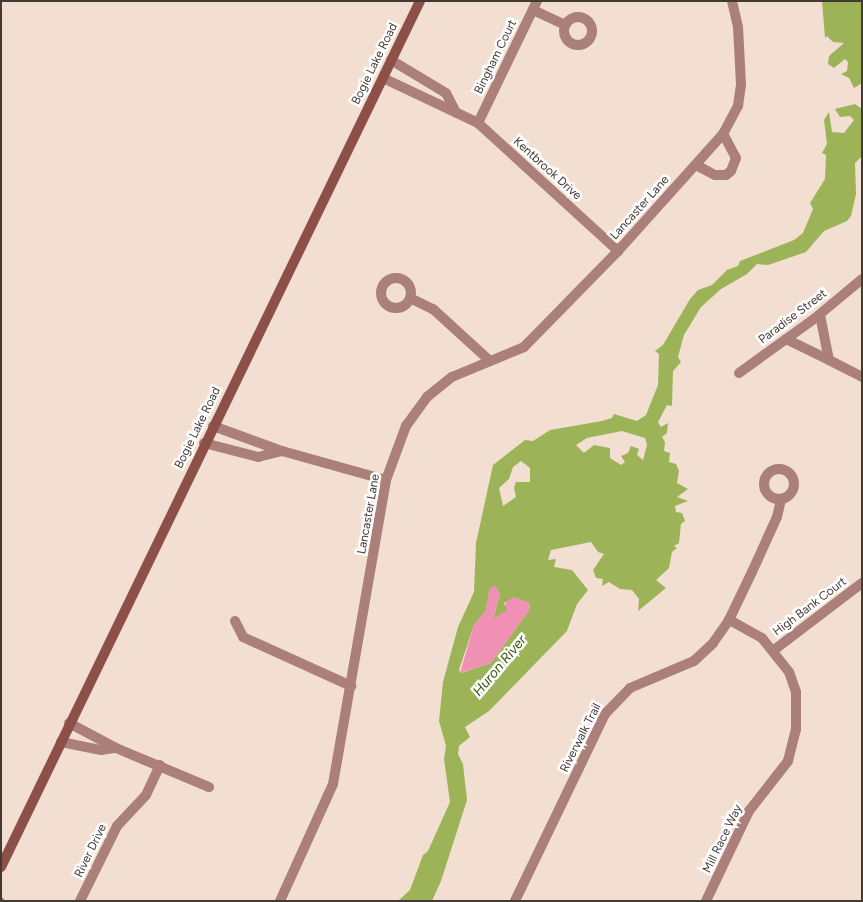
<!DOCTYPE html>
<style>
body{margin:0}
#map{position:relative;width:863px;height:902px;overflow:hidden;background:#f2dfd2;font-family:Figtree,sans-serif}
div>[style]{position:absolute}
.forest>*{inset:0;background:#f090b5}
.water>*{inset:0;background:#9cb457}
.lane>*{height:5.5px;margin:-2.75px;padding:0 2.75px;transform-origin:2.75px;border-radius:2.75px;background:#ac807a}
.street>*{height:10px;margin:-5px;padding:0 5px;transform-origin:5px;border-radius:5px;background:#ac807a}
.street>.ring{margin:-5px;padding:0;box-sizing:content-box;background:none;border:10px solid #ac807a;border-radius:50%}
.secondary>*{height:10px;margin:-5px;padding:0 5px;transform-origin:5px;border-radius:5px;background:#8d5049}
span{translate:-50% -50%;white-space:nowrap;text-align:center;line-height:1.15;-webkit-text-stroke:5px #fff;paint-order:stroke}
.street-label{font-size:12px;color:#423a35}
.water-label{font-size:14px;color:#44530f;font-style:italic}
.frame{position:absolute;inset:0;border:2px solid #423a35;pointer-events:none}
</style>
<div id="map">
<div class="forest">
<div style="clip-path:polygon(495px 586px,500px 594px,493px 618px,505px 606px,507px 599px,514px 597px,529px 603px,530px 609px,491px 663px,460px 673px,474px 625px,486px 610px,488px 589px)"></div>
</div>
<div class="water">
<div style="clip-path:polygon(822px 1px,862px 1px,862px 83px,854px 88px,849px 78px,841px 74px,847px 71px,848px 62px,845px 59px,834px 68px,828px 64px,829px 56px,844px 43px,833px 42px,827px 36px,825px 38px)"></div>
<div style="clip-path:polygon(evenodd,855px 104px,862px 109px,862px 156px,855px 163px,856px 194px,851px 216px,847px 221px,824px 231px,806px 252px,768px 265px,757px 264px,747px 274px,721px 289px,701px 307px,684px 335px,678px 357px,681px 362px,673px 371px,672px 406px,667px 405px,658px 422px,661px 427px,668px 423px,667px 433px,662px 437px,665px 442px,664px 451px,670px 453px,669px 462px,676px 464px,679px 471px,677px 483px,688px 489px,677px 497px,688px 501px,675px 506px,676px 512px,682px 513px,685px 521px,681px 524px,679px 543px,674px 546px,677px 548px,672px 552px,669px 568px,656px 580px,666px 588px,638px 611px,639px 599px,632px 590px,620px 589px,609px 582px,602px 586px,603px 579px,596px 578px,593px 570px,604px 554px,598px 552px,591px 542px,551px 550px,548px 560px,556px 559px,554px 567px,572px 570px,588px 590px,577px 604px,567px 631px,489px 711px,465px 727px,470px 737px,459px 746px,458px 754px,463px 764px,467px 800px,441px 881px,432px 901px,398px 901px,410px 890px,423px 855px,428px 851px,450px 802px,444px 759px,446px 746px,439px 721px,443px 682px,458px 627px,474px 592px,476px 543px,493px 465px,525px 440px,533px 441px,550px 430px,602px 421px,612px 418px,614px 414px,637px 421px,646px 415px,658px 385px,659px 354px,655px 351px,663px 345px,690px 299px,698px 290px,712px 285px,727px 270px,738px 266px,740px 261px,794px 240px,803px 233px,813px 209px,810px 203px,825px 179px,826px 155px,822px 153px,827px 144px,824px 120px,829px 112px,832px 132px,844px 133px,854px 120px,850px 116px,840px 117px,835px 109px,855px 104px,622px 431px,645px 438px,647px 445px,643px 460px,637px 455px,639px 449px,631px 446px,628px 453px,621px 456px,625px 462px,621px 465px,610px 458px,610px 448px,594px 445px,584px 453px,576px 445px,587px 438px,622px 431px,855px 104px,521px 461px,530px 468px,530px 482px,516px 482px,514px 488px,516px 497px,503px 506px,499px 488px,509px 479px,513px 467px,521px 461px,855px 104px,495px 586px,500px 594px,493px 619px,507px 610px,504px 603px,514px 597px,529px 603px,530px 609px,491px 663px,461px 673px,459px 670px,474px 625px,486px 610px,489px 589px,495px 586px)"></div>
</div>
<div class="lane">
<div style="left:1px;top:900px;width:1px;rotate:45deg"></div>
</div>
<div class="street">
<div style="left:533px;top:10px;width:35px;rotate:25deg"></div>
<div class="ring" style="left:564px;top:17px;width:18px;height:18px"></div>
<div style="left:391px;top:60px;width:64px;rotate:31deg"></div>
<div style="left:446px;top:93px;width:22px;rotate:63deg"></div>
<div style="left:383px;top:78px;width:105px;rotate:25.3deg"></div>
<div style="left:478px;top:123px;width:190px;rotate:42.4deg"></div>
<div style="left:478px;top:123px;width:136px;rotate:-64.2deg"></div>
<div style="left:696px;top:165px;width:21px;rotate:28deg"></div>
<div style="left:715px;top:175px;width:11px"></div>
<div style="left:726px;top:175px;width:6px;rotate:-39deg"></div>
<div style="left:731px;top:171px;width:14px;rotate:-69deg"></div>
<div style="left:736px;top:158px;width:27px;rotate:-118deg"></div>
<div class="ring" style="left:381px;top:278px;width:20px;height:20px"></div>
<div style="left:410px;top:298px;width:25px;rotate:26deg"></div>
<div style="left:433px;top:309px;width:77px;rotate:42.4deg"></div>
<div style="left:820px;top:315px;width:46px;rotate:78.7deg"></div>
<div style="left:829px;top:360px;width:37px;rotate:27deg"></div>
<div style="left:786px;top:339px;width:48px;rotate:26deg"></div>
<div style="left:739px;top:373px;width:92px;rotate:-35.8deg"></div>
<div style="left:814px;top:319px;width:62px;rotate:-39.8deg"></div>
<div style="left:213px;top:426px;width:73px;rotate:19.9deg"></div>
<div style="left:282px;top:451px;width:108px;rotate:15.6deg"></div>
<div style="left:204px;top:443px;width:56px;rotate:14.5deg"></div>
<div style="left:258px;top:457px;width:25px;rotate:-14deg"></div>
<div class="ring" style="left:764px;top:469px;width:20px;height:20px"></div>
<div style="left:235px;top:621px;width:18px;rotate:63deg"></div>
<div style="left:243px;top:637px;width:119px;rotate:24.4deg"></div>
<div style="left:774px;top:650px;width:111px;rotate:-37.3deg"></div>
<div style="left:69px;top:723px;width:53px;rotate:28deg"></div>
<div style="left:116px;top:748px;width:101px;rotate:22.8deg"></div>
<div style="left:61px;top:742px;width:41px;rotate:11.3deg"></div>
<div style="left:101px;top:750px;width:15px;rotate:-8deg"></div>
<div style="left:80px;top:901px;width:84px;rotate:-63.7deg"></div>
<div style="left:117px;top:826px;width:42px;rotate:-46.9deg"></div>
<div style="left:146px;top:795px;width:33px;rotate:-65deg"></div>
<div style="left:280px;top:901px;width:128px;rotate:-65.6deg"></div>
<div style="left:333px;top:784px;width:309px;rotate:-80.1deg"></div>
<div style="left:386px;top:480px;width:58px;rotate:-69.7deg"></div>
<div style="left:406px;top:426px;width:36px;rotate:-54deg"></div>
<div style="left:427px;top:397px;width:32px;rotate:-39deg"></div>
<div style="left:452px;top:377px;width:78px;rotate:-22.6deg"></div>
<div style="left:524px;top:347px;width:134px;rotate:-45.6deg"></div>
<div style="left:618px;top:251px;width:157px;rotate:-48.1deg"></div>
<div style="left:723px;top:134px;width:32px;rotate:-62deg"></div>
<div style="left:738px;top:106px;width:22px;rotate:-82deg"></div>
<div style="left:741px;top:84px;width:57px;rotate:-93deg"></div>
<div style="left:738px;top:27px;width:27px;rotate:-103deg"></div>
<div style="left:515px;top:901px;width:208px;rotate:-64.3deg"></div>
<div style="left:605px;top:714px;width:36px;rotate:-46deg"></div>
<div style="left:630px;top:688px;width:69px;rotate:-22.9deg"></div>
<div style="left:694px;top:661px;width:26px;rotate:-43deg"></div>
<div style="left:713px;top:643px;width:28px;rotate:-55deg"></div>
<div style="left:729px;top:620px;width:53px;rotate:-64.4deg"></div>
<div style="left:752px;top:572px;width:60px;rotate:-65.6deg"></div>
<div style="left:777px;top:517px;width:18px;rotate:-77deg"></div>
<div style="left:706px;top:901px;width:100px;rotate:-64.5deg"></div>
<div style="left:749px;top:811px;width:63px;rotate:-52deg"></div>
<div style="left:788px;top:761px;width:32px;rotate:-76deg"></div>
<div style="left:796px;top:730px;width:38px;rotate:-90deg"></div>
<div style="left:796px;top:692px;width:21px;rotate:-109deg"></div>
<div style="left:789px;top:672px;width:43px;rotate:-128.5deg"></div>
<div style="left:762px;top:638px;width:38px;rotate:-151deg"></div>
</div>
<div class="secondary">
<div style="left:1px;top:867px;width:962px;rotate:-64.18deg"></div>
</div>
<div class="street-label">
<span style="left:496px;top:57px;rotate:-64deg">Bingham Court</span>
<span style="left:375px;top:64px;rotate:-64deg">Bogie Lake Road</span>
<span style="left:547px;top:169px;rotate:42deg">Kentbrook Drive</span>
<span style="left:640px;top:208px;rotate:-48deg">Lancaster Lane</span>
<span style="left:793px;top:317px;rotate:-37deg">Paradise Street</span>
<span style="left:198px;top:428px;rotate:-64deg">Bogie Lake Road</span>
<span style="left:369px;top:514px;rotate:-80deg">Lancaster Lane</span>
<span style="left:810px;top:607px;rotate:-37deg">High Bank Court</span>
<span style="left:581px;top:738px;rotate:-63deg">Riverwalk Trail</span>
<span style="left:723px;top:839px;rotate:-64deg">Mill Race Way</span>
<span style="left:91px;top:851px;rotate:-64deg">River Drive</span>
</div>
<div class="water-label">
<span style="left:500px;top:666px;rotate:-50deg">Huron River</span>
</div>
<div class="frame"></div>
</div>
